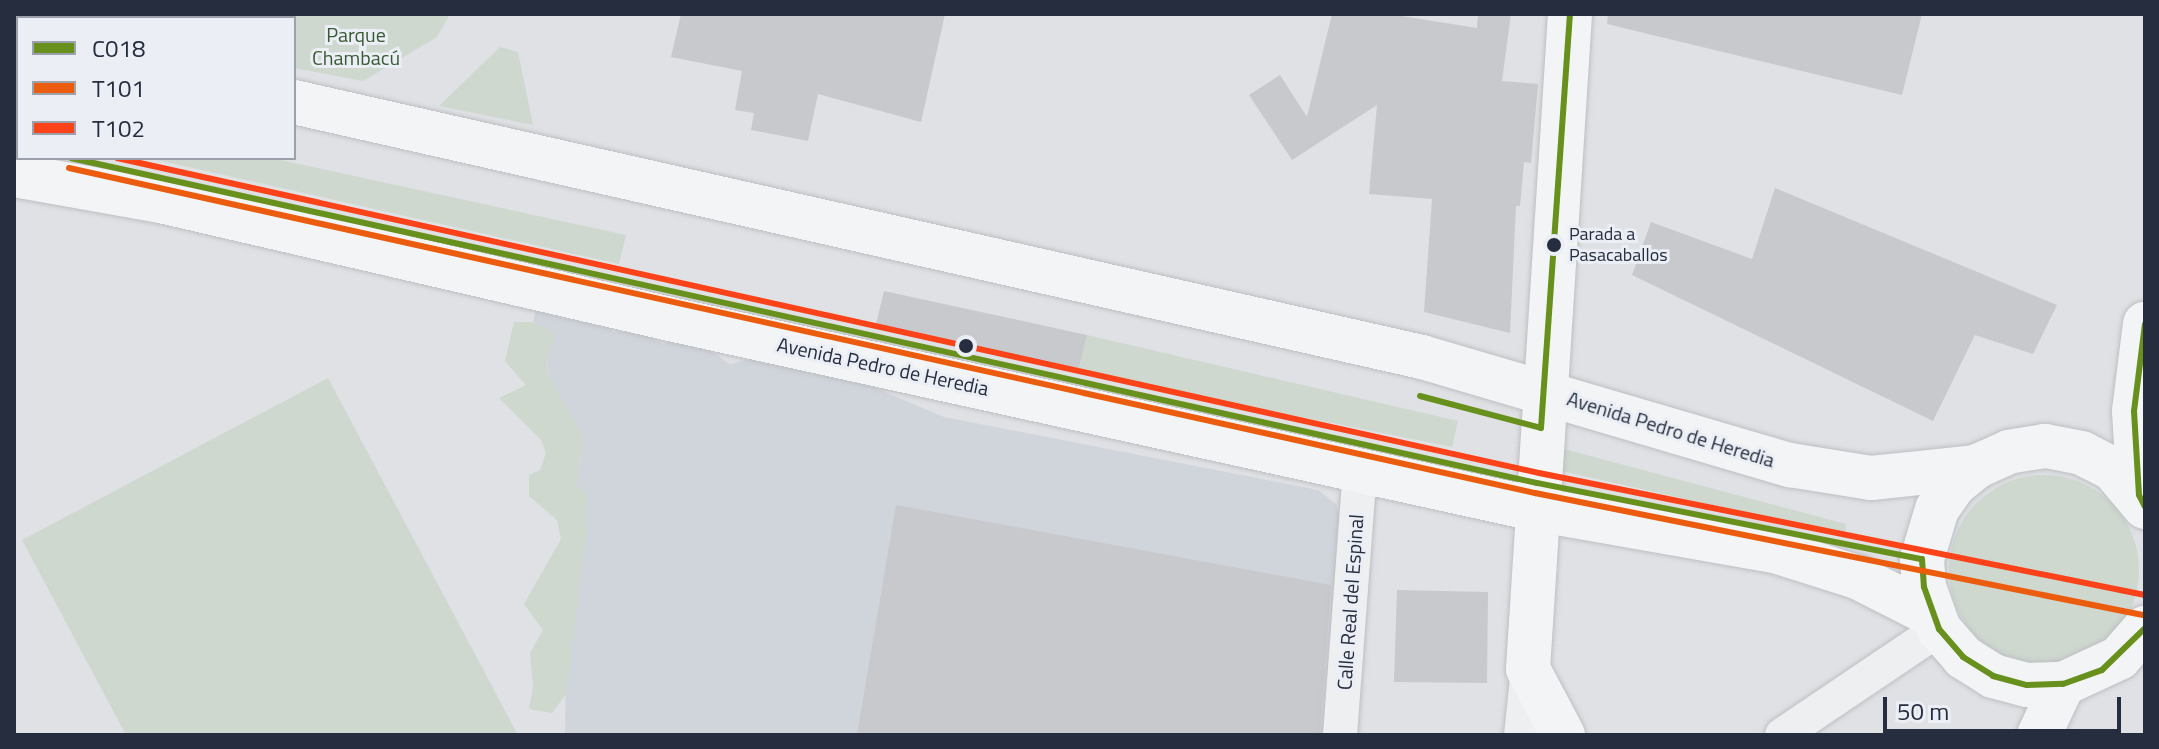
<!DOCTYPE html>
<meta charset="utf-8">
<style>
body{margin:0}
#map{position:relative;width:2159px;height:749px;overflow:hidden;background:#dfe1e4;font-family:"Titillium Web",sans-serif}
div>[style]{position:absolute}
.built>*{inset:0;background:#d0d4db}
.green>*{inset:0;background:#ced8cf}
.round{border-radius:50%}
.building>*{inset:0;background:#c7c9cc}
.roads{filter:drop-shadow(0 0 2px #bdbfc2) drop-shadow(0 0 2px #bdbfc2)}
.minor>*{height:34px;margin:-17px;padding:0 17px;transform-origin:17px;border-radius:17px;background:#eeeff1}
.major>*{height:44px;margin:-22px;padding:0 22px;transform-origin:22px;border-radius:22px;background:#f3f4f5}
.highway>*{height:44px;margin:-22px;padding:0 22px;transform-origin:22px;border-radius:22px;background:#f3f4f5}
.bus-1>*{height:6px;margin:-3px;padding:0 3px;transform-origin:3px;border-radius:3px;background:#68901d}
.bus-2>*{height:6px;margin:-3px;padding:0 3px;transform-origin:3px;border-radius:3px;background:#ec5c0e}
.bus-3>*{height:6px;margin:-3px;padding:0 3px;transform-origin:3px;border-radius:3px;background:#fb4218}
.dots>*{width:22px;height:22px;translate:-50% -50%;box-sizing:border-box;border:4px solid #ebeff5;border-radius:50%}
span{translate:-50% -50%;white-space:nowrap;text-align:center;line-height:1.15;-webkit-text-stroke:6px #ebeff5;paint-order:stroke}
.bus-label{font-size:18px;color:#252d3e}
.left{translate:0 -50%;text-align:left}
.park-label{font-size:20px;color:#385a32}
.street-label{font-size:20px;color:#252d3e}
.frame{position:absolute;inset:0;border:16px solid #252d3e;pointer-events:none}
.legend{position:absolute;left:16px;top:16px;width:280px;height:144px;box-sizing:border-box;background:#ebeff5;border:2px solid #9ca1ac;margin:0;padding:10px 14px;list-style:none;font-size:24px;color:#252d3e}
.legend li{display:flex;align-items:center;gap:16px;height:40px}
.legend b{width:40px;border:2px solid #9ca1ac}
.scale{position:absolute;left:1883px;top:697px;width:238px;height:36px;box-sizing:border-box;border:4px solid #252d3e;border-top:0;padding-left:10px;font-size:24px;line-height:28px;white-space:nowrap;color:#252d3e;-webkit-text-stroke:6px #ebeff5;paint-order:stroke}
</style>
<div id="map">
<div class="built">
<div style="clip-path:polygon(540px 296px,601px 312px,613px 332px,640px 332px,663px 344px,686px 334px,730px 364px,754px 358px,866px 384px,944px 417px,1318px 490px,1336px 504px,1342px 524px,1323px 735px,565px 735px,566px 671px,578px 585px,576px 485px,584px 438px,548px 374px,547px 357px,555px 334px,533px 322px)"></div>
</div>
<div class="green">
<div style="clip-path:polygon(14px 14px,450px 14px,437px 37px,363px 81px,294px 68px,294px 18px,18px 18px,18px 29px)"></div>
<div style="clip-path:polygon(500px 47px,518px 52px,533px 125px,439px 106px)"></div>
<div style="clip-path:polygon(148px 158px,271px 158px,626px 235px,619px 264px)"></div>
<div style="clip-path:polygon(514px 322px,533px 322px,556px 334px,547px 357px,548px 374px,584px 438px,576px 485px,587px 494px,588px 521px,566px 694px,552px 713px,529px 709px,533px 687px,530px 653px,543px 630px,524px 604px,561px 539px,557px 520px,529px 496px,529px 475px,540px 470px,546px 453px,541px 440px,499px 398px,526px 385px,505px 361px)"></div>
<div style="clip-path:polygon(1087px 335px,1458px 421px,1452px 447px,1078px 372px)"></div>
<div style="clip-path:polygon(328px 378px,518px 735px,126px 735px,22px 540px)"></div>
<div style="clip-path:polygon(1564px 449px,1846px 524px,1845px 535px,1562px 471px)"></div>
<div class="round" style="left:1949px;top:475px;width:190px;height:190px"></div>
</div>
<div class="building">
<div style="clip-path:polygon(681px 14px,945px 14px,921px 122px,818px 94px,808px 141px,751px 130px,754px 113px,735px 110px,742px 71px,671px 57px)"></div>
<div style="clip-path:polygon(1332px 14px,1389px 14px,1477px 28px,1478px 14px,1511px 14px,1502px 81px,1538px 84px,1531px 163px,1524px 162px,1520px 206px,1516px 206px,1510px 333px,1424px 312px,1432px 199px,1369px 194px,1377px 105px,1292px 160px,1249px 95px,1280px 75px,1307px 117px)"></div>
<div style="clip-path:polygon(1608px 14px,1922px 14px,1902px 95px,1607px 24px)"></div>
<div style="clip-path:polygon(1775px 188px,2057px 305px,2033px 354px,1975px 335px,1933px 421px,1632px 275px,1651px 222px,1752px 259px)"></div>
<div style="clip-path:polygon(884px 291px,1087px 335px,1078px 372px,875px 328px)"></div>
<div style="clip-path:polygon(896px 505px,1331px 585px,1320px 735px,857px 735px)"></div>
<div style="clip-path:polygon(1397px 590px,1488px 592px,1487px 683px,1394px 682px)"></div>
</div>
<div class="roads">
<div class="minor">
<div style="left:1340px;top:735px;width:266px;rotate:-85.7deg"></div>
<div style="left:1521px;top:735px;width:66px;rotate:-83.9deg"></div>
<div style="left:1782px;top:735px;width:189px;rotate:-34deg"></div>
</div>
<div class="major">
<div style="left:2139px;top:495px;width:84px;rotate:-93.4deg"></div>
<div style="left:2134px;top:411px;width:88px;rotate:-82.8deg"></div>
<div style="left:1563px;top:735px;width:75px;rotate:-117.9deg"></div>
<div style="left:1528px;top:669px;width:656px;rotate:-86.33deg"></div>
<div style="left:2039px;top:735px;width:56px;rotate:-64.8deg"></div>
</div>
<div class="highway">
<div style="left:14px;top:53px;width:4px"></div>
<div style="left:294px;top:102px;width:1156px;rotate:12.74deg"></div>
<div style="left:1422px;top:357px;width:384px;rotate:16.4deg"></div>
<div style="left:1790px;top:465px;width:82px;rotate:9.1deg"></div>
<div style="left:1871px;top:478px;width:106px;rotate:-6deg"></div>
<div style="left:14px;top:175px;width:153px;rotate:10.1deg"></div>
<div style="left:165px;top:202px;width:518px;rotate:13.04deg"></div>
<div style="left:670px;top:319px;width:886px;rotate:12.39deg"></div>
<div style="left:1535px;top:509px;width:247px;rotate:10deg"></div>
<div style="left:1778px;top:552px;width:83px;rotate:17.6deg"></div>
<div style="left:1857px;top:577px;width:84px;rotate:26.9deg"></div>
<div style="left:2145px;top:507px;width:50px;rotate:-130.1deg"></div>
<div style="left:2113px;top:469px;width:35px;rotate:-153deg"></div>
<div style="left:2082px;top:453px;width:38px;rotate:-169deg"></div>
<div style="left:2045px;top:446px;width:36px;rotate:171deg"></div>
<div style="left:2009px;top:452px;width:36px;rotate:156deg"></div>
<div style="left:1976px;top:467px;width:28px;rotate:141deg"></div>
<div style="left:1954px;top:485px;width:29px;rotate:125deg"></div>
<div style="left:1937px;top:509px;width:52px;rotate:106.7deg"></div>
<div style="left:1922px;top:559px;width:28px;rotate:86deg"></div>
<div style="left:1924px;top:587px;width:45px;rotate:70.3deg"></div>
<div style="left:1939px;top:629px;width:37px;rotate:49deg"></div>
<div style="left:1963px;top:657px;width:36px;rotate:32deg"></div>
<div style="left:1993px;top:676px;width:35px;rotate:15deg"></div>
<div style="left:2027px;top:685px;width:36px;rotate:-2deg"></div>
<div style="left:2063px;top:684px;width:62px;rotate:-24.9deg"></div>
<div style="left:2119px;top:658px;width:40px;rotate:-49deg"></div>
</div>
</div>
<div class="bus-1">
<div style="left:71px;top:158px;width:1502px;rotate:12.5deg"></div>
<div style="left:1537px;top:483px;width:392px;rotate:11.2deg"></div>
<div style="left:1922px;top:559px;width:28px;rotate:86deg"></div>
<div style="left:1924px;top:587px;width:45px;rotate:70.3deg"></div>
<div style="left:1939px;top:629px;width:37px;rotate:49deg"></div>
<div style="left:1963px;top:657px;width:36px;rotate:32deg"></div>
<div style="left:1993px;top:676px;width:35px;rotate:15deg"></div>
<div style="left:2027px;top:685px;width:36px;rotate:-2deg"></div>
<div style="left:2063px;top:684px;width:41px;rotate:-19.7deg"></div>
<div style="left:2102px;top:670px;width:60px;rotate:-44.3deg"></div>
<div style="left:2145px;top:324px;width:88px;rotate:97.2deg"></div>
<div style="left:2134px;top:411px;width:84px;rotate:86.6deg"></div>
<div style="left:2139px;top:495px;width:13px;rotate:63deg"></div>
<div style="left:1420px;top:396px;width:125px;rotate:14.8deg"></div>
<div style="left:1541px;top:428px;width:415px;rotate:-86deg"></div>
</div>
<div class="bus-2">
<div style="left:69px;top:168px;width:1502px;rotate:12.5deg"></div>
<div style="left:1535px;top:493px;width:620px;rotate:11.35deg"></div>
</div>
<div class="bus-3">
<div style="left:117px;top:158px;width:1456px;rotate:12.49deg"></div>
<div style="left:1539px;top:473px;width:618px;rotate:11.38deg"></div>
</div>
<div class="dots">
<div style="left:1554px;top:245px;background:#252d3e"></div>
<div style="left:966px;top:346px;background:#252d3e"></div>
</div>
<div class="bus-label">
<span class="left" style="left:1569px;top:245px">Parada a<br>Pasacaballos</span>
</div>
<div class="park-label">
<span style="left:356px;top:46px">Parque<br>Chambacú</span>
</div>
<div class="street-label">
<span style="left:883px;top:366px;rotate:12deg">Avenida Pedro de Heredia</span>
<span style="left:1671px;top:429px;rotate:17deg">Avenida Pedro de Heredia</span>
<span style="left:1350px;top:602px;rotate:-86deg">Calle Real del Espinal</span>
</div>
<div class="frame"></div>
<ul class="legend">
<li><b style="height:10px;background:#68901d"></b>C018</li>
<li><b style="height:10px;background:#ec5c0e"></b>T101</li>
<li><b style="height:10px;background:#fb4218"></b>T102</li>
</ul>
<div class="scale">50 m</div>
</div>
